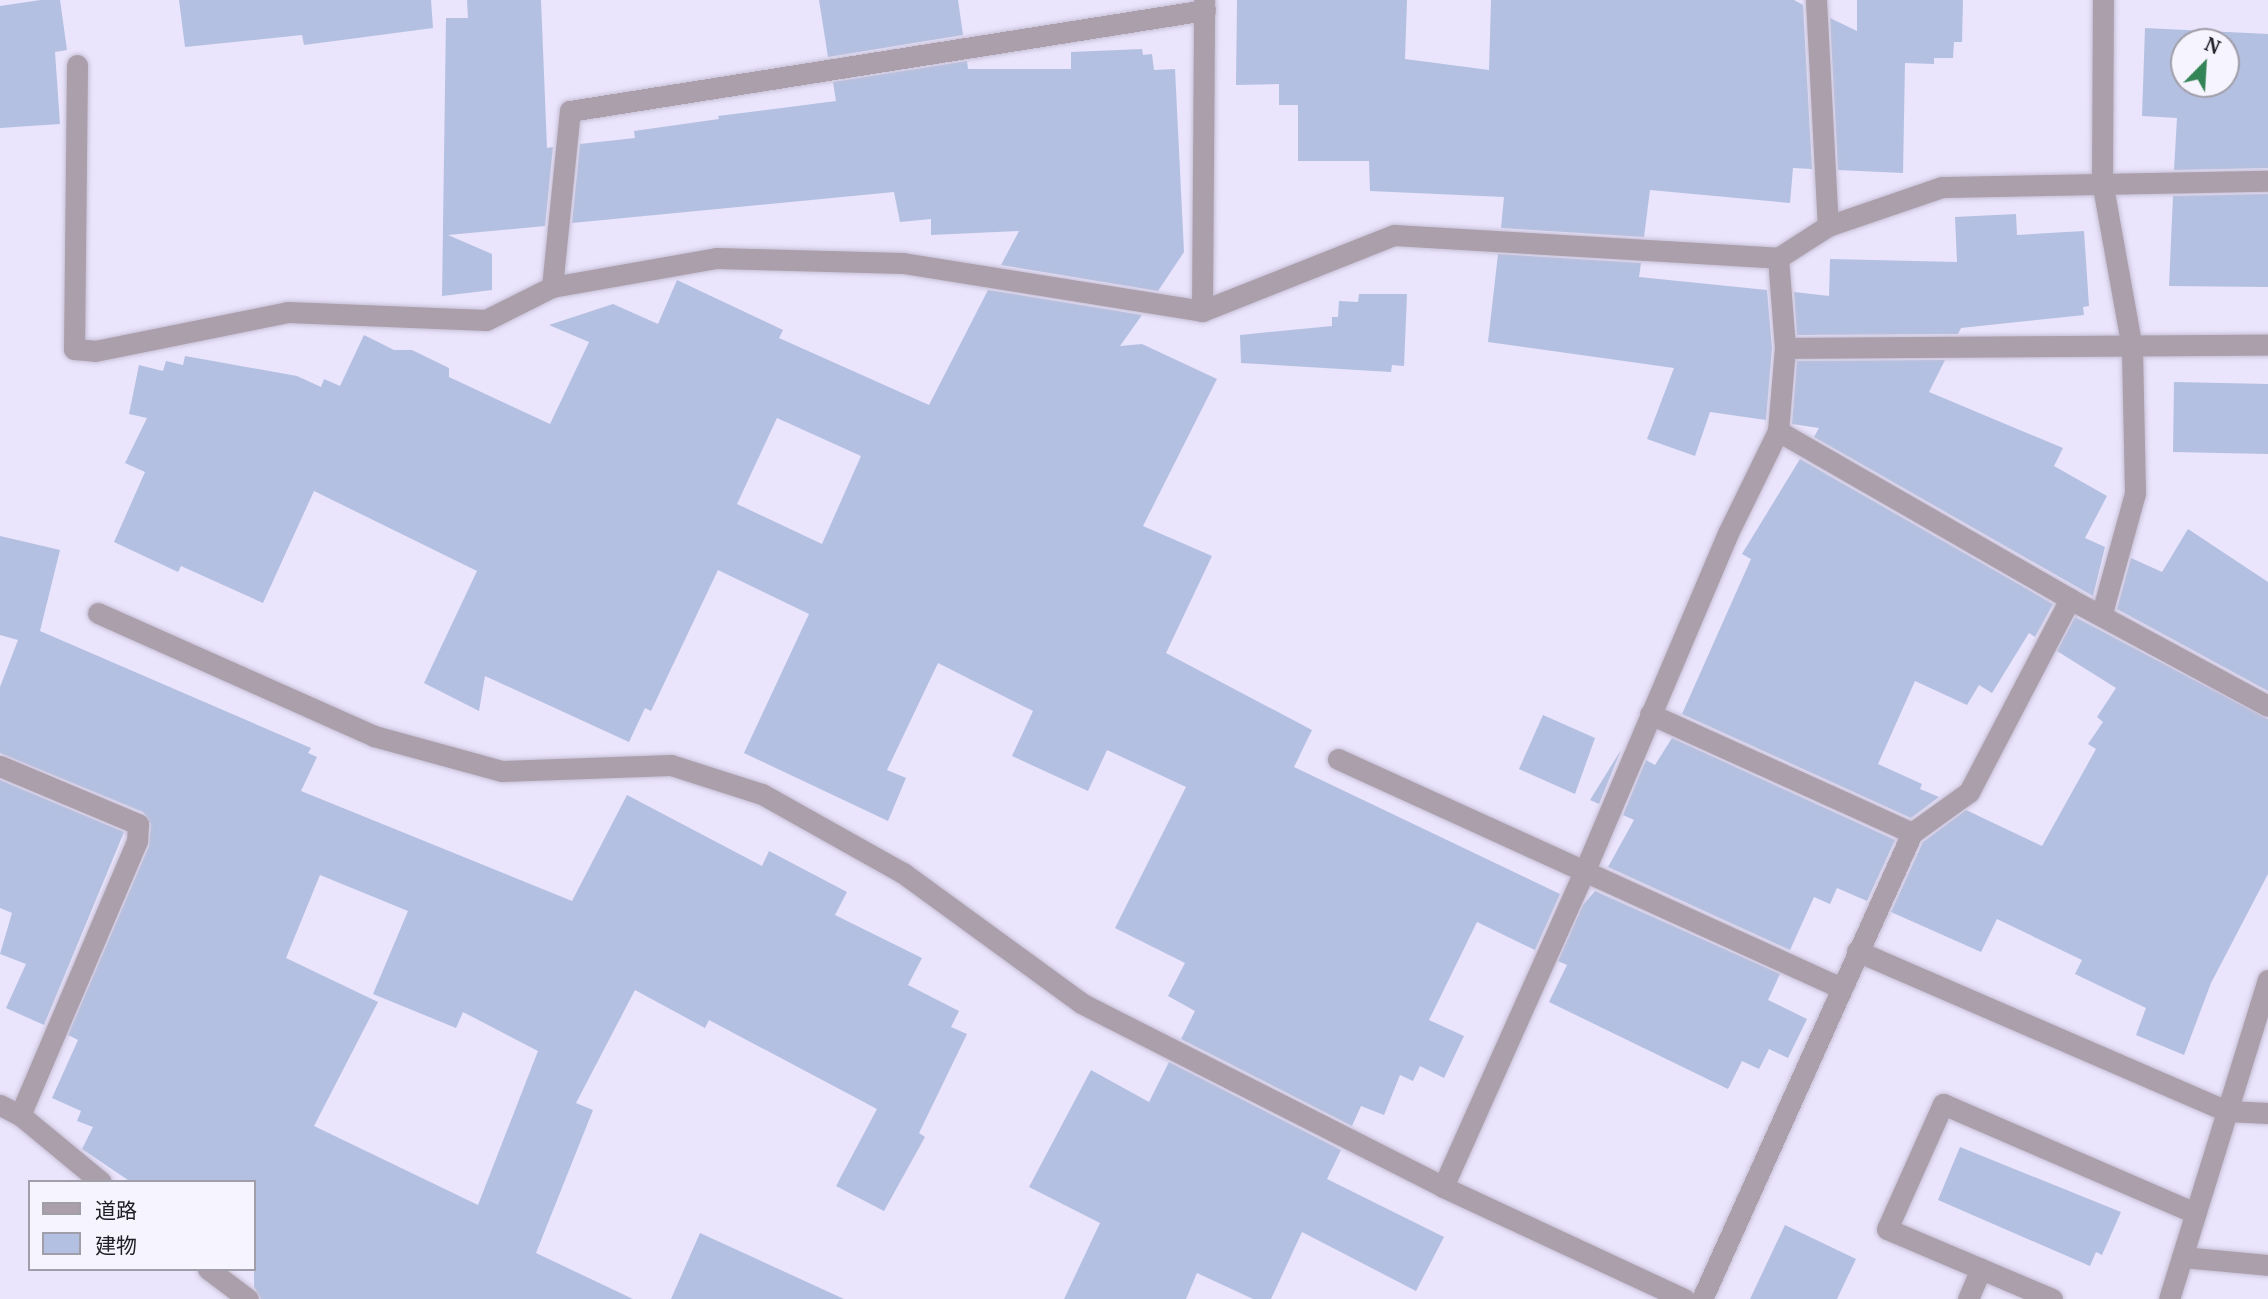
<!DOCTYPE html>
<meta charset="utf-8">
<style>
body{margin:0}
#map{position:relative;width:2268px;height:1299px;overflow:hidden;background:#eae4fc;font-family:"PT Serif","Noto Sans JP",serif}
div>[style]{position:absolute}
.building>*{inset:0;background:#b4c0e1}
.roads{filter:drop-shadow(0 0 2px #c6c0d6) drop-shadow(0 0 2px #c6c0d6)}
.service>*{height:21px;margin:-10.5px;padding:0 10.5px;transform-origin:10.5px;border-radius:10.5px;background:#ab9fab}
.minor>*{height:21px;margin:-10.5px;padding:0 10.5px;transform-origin:10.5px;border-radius:10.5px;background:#ab9fab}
span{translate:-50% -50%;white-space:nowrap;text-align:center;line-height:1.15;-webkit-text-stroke:5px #f6f4fe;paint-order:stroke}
.legend{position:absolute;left:28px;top:1180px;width:228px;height:91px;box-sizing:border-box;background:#f6f4fe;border:2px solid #a09ea8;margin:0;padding:9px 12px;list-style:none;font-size:21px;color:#201e27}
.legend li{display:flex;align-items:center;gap:14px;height:35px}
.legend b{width:35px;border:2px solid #a09ea8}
.north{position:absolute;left:2170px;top:28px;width:70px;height:70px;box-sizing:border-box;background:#f6f4fe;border:2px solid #a09ea8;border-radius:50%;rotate:24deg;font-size:19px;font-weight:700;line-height:28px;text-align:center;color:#201e27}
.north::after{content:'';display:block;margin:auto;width:24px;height:32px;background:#338456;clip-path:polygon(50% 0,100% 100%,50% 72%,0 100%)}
</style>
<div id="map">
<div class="building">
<div style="clip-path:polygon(41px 0,60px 0,67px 50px,55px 52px,60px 124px,0 128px,0 6px)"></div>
<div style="clip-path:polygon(179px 0,431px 0,433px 28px,304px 45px,302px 35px,185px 47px)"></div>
<div style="clip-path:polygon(467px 0,541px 0,547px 148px,553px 147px,545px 226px,448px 235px,492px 254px,492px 290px,442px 296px,446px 18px,468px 18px)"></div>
<div style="clip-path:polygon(819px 0,958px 0,963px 35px,828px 57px)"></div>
<div style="clip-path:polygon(1237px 0,1407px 0,1405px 59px,1489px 70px,1491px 0,1794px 0,1803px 5px,1812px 169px,1793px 168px,1790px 203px,1650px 190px,1644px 237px,1501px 228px,1504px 197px,1370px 191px,1369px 161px,1298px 161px,1298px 105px,1279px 105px,1279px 84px,1236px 85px)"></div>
<div style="clip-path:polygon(1857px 0,1963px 0,1962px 42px,1954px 42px,1953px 58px,1934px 58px,1934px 64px,1905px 63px,1903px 173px,1838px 170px,1830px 18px,1857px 31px)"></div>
<div style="clip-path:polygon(evenodd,2145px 28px,2268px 34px,2268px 168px,2174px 170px,2177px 118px,2142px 116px,2145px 28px,2184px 42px,2226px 42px,2226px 84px,2184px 84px,2184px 42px)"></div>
<div style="clip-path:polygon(1142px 49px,1143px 55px,1152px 54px,1154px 70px,1175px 69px,1184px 252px,1158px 291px,1001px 265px,1019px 231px,931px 235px,931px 219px,900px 222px,894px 192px,572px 223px,580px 144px,635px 138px,634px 131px,719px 119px,718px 116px,836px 101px,833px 82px,967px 61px,968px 69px,1071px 69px,1071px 52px)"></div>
<div style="clip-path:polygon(2268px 194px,2268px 287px,2169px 286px,2173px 196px)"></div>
<div style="clip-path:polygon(2016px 214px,2017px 235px,2084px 231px,2089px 306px,2083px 307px,2084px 315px,1961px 328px,1958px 334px,1797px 335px,1794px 292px,1829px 296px,1830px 259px,1957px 262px,1955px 217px)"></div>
<div style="clip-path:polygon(1498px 254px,1641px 263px,1639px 277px,1767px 290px,1772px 348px,1766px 420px,1710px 412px,1695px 456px,1647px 439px,1674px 368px,1488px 342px)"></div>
<div style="clip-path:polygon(evenodd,677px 280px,783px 330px,779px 338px,929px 405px,988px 290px,1142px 315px,1120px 346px,1142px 344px,1217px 379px,1143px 526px,1212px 556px,1166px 653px,1312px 730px,1294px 767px,1560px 894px,1535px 950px,1477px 922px,1429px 1020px,1464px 1036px,1444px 1078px,1420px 1066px,1413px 1081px,1400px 1075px,1384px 1115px,1361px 1106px,1352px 1126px,1181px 1039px,1195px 1011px,1168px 996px,1185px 963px,1115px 928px,1186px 787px,1107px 750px,1088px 791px,1012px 756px,1033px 711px,938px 663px,887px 770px,906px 778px,888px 821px,744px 753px,809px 614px,718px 570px,651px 711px,645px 708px,629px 742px,485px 676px,479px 711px,424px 683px,477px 571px,314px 491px,263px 603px,181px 566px,178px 572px,114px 542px,145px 472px,125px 463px,147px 418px,129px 414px,139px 365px,163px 371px,166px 361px,183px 365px,185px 356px,297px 376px,321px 387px,324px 379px,340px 386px,364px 335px,394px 350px,412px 350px,449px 368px,449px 377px,550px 424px,589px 342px,549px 325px,613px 304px,658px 324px,677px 280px,777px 418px,861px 456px,822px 544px,737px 504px,777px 418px)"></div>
<div style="clip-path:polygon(1359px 294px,1407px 294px,1404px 366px,1392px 365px,1391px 372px,1241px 363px,1240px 335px,1332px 326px,1332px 317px,1338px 317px,1339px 301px,1358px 302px)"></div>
<div style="clip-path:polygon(1945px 360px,1929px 392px,2063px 448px,2054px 466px,2107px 496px,2085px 538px,2105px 547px,2093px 596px,1814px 437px,1819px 428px,1792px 424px,1797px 361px)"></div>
<div style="clip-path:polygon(2174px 382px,2268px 384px,2268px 454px,2173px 452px)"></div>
<div style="clip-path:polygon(1800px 459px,2053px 604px,2035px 637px,2029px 633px,1992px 693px,1979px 685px,1967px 705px,1915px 681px,1878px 764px,1922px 784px,1920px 789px,1939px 797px,1911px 818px,1682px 714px,1751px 559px,1742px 554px)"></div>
<div style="clip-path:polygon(2188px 529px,2268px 582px,2268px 691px,2117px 609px,2131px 558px,2162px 572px)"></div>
<div style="clip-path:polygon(evenodd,0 536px,60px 550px,40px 631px,311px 748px,308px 753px,317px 757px,301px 791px,572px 901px,627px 795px,762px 866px,769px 851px,847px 892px,835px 915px,922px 958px,908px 985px,959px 1011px,951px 1027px,967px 1034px,919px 1133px,925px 1137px,884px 1211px,836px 1186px,877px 1109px,709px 1020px,705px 1028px,635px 990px,576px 1103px,593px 1110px,536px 1253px,633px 1299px,261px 1299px,254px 1287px,254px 1182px,131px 1182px,82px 1149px,93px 1127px,77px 1121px,81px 1111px,52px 1098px,78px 1040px,68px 1035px,149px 846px,151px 824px,143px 812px,0 753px,0 687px,18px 640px,0 635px,0 536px,320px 875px,408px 911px,373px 994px,456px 1028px,463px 1012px,538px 1051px,478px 1205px,314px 1126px,378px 1002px,286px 958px,320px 875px)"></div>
<div style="clip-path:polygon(2075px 617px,2268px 719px,2268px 874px,2211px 983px,2184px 1055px,2136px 1035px,2146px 1008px,2075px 974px,2082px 960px,1997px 919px,1981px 952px,1891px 912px,1923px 842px,1966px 810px,2042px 846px,2096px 749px,2088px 744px,2103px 722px,2097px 717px,2116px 688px,2057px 651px)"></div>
<div style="clip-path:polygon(1543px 715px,1595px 738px,1575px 794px,1519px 769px)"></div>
<div style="clip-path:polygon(1672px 738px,1895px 840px,1867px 901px,1837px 888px,1830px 904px,1814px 897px,1790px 950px,1608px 867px,1634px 820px,1623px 815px,1646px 760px,1655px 765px)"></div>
<div style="clip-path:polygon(1621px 750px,1599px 804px,1590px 800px)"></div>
<div style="clip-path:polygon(0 780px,124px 832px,44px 1025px,6px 1008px,26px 964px,0 954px,12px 913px,0 908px)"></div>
<div style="clip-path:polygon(1595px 891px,1780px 974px,1768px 1000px,1807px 1019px,1788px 1058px,1769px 1049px,1759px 1069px,1742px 1061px,1728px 1089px,1549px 1002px,1567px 965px,1558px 961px,1583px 905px)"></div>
<div style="clip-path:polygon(1169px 1062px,1341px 1150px,1327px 1179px,1444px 1237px,1416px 1291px,1302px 1232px,1271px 1299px,1253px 1299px,1197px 1273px,1186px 1299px,1064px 1299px,1100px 1223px,1029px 1187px,1091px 1070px,1149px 1102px)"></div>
<div style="clip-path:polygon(1960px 1147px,2121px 1212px,2102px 1255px,2096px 1252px,2090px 1266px,1938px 1200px)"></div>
<div style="clip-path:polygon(1785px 1225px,1856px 1259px,1837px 1299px,1750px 1299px)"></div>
<div style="clip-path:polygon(700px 1233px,844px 1299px,671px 1299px)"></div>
</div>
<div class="roads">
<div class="service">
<div style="left:1816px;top:0;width:226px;rotate:87deg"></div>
<div style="left:77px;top:65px;width:284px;rotate:90.6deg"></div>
<div style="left:74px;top:349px;width:21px;rotate:5deg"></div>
<div style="left:95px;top:351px;width:197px;rotate:-11.4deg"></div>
<div style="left:288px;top:312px;width:198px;rotate:2.3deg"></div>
<div style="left:486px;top:320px;width:74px;rotate:-26.6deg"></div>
<div style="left:552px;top:287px;width:167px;rotate:-10deg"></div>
<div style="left:716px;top:258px;width:187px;rotate:1.5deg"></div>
<div style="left:903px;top:263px;width:303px;rotate:9.1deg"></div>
<div style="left:1202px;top:311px;width:206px;rotate:-21.6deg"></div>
<div style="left:1394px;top:235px;width:385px;rotate:3.4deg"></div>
<div style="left:1778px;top:258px;width:59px;rotate:-32.6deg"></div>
<div style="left:1828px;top:226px;width:120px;rotate:-18.9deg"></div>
<div style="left:1942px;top:187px;width:326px;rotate:-1.1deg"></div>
<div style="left:552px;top:287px;width:177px;rotate:-84.2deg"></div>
<div style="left:570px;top:111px;width:643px;rotate:-9.04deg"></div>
<div style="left:1202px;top:311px;width:311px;rotate:-89.6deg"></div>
<div style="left:1785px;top:348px;width:483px;rotate:-0.4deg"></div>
<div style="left:1778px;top:431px;width:337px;rotate:29.9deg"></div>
<div style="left:2070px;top:599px;width:225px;rotate:28.4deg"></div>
<div style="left:98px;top:613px;width:302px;rotate:24deg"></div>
<div style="left:374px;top:736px;width:133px;rotate:15.3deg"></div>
<div style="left:502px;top:771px;width:169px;rotate:-2deg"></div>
<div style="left:671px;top:765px;width:96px;rotate:17.7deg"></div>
<div style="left:762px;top:794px;width:162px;rotate:29.3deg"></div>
<div style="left:903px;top:873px;width:220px;rotate:36.1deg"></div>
<div style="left:1081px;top:1003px;width:406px;rotate:26.9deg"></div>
<div style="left:1443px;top:1187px;width:266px;rotate:24.9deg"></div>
<div style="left:2102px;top:613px;width:124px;rotate:-74.6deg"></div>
<div style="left:2135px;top:493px;width:145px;rotate:-91.2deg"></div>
<div style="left:2132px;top:348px;width:169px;rotate:-100.2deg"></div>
<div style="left:2102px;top:182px;width:182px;rotate:-89.7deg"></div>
<div style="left:1650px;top:714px;width:288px;rotate:24.4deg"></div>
<div style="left:1338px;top:759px;width:550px;rotate:24.47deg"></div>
<div style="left:0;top:766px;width:150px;rotate:22.8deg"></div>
<div style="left:138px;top:824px;width:17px;rotate:93deg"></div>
<div style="left:137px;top:841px;width:298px;rotate:113.1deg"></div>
<div style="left:1857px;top:951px;width:403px;rotate:23.4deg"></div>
<div style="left:2227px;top:1111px;width:41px;rotate:2.8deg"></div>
<div style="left:0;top:1105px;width:22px;rotate:27deg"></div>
<div style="left:20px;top:1115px;width:105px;rotate:39.6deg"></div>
<div style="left:1443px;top:1187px;width:347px;rotate:-65.9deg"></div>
<div style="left:1585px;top:870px;width:366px;rotate:-67deg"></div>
<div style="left:1728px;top:533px;width:114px;rotate:-63.9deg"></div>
<div style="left:1778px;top:431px;width:83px;rotate:-85.2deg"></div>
<div style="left:1785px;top:348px;width:90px;rotate:-94.4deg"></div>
<div style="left:2182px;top:1257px;width:86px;rotate:5.3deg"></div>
<div style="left:208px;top:1269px;width:50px;rotate:36.9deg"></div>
<div style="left:1702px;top:1299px;width:511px;rotate:-65.74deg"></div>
<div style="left:1912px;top:833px;width:70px;rotate:-35.7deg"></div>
<div style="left:1969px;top:792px;width:218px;rotate:-62.4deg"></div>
</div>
<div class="minor">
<div style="left:1968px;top:1299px;width:33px;rotate:-67deg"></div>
<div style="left:2052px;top:1299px;width:179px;rotate:-157deg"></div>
<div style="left:1887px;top:1229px;width:137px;rotate:-65.9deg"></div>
<div style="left:1943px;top:1104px;width:275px;rotate:23.4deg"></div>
<div style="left:2169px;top:1299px;width:334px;rotate:-72.8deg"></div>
</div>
</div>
<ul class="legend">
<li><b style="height:9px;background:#ab9fab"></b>道路</li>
<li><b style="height:19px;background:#b4c0e1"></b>建物</li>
</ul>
<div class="north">N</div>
</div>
